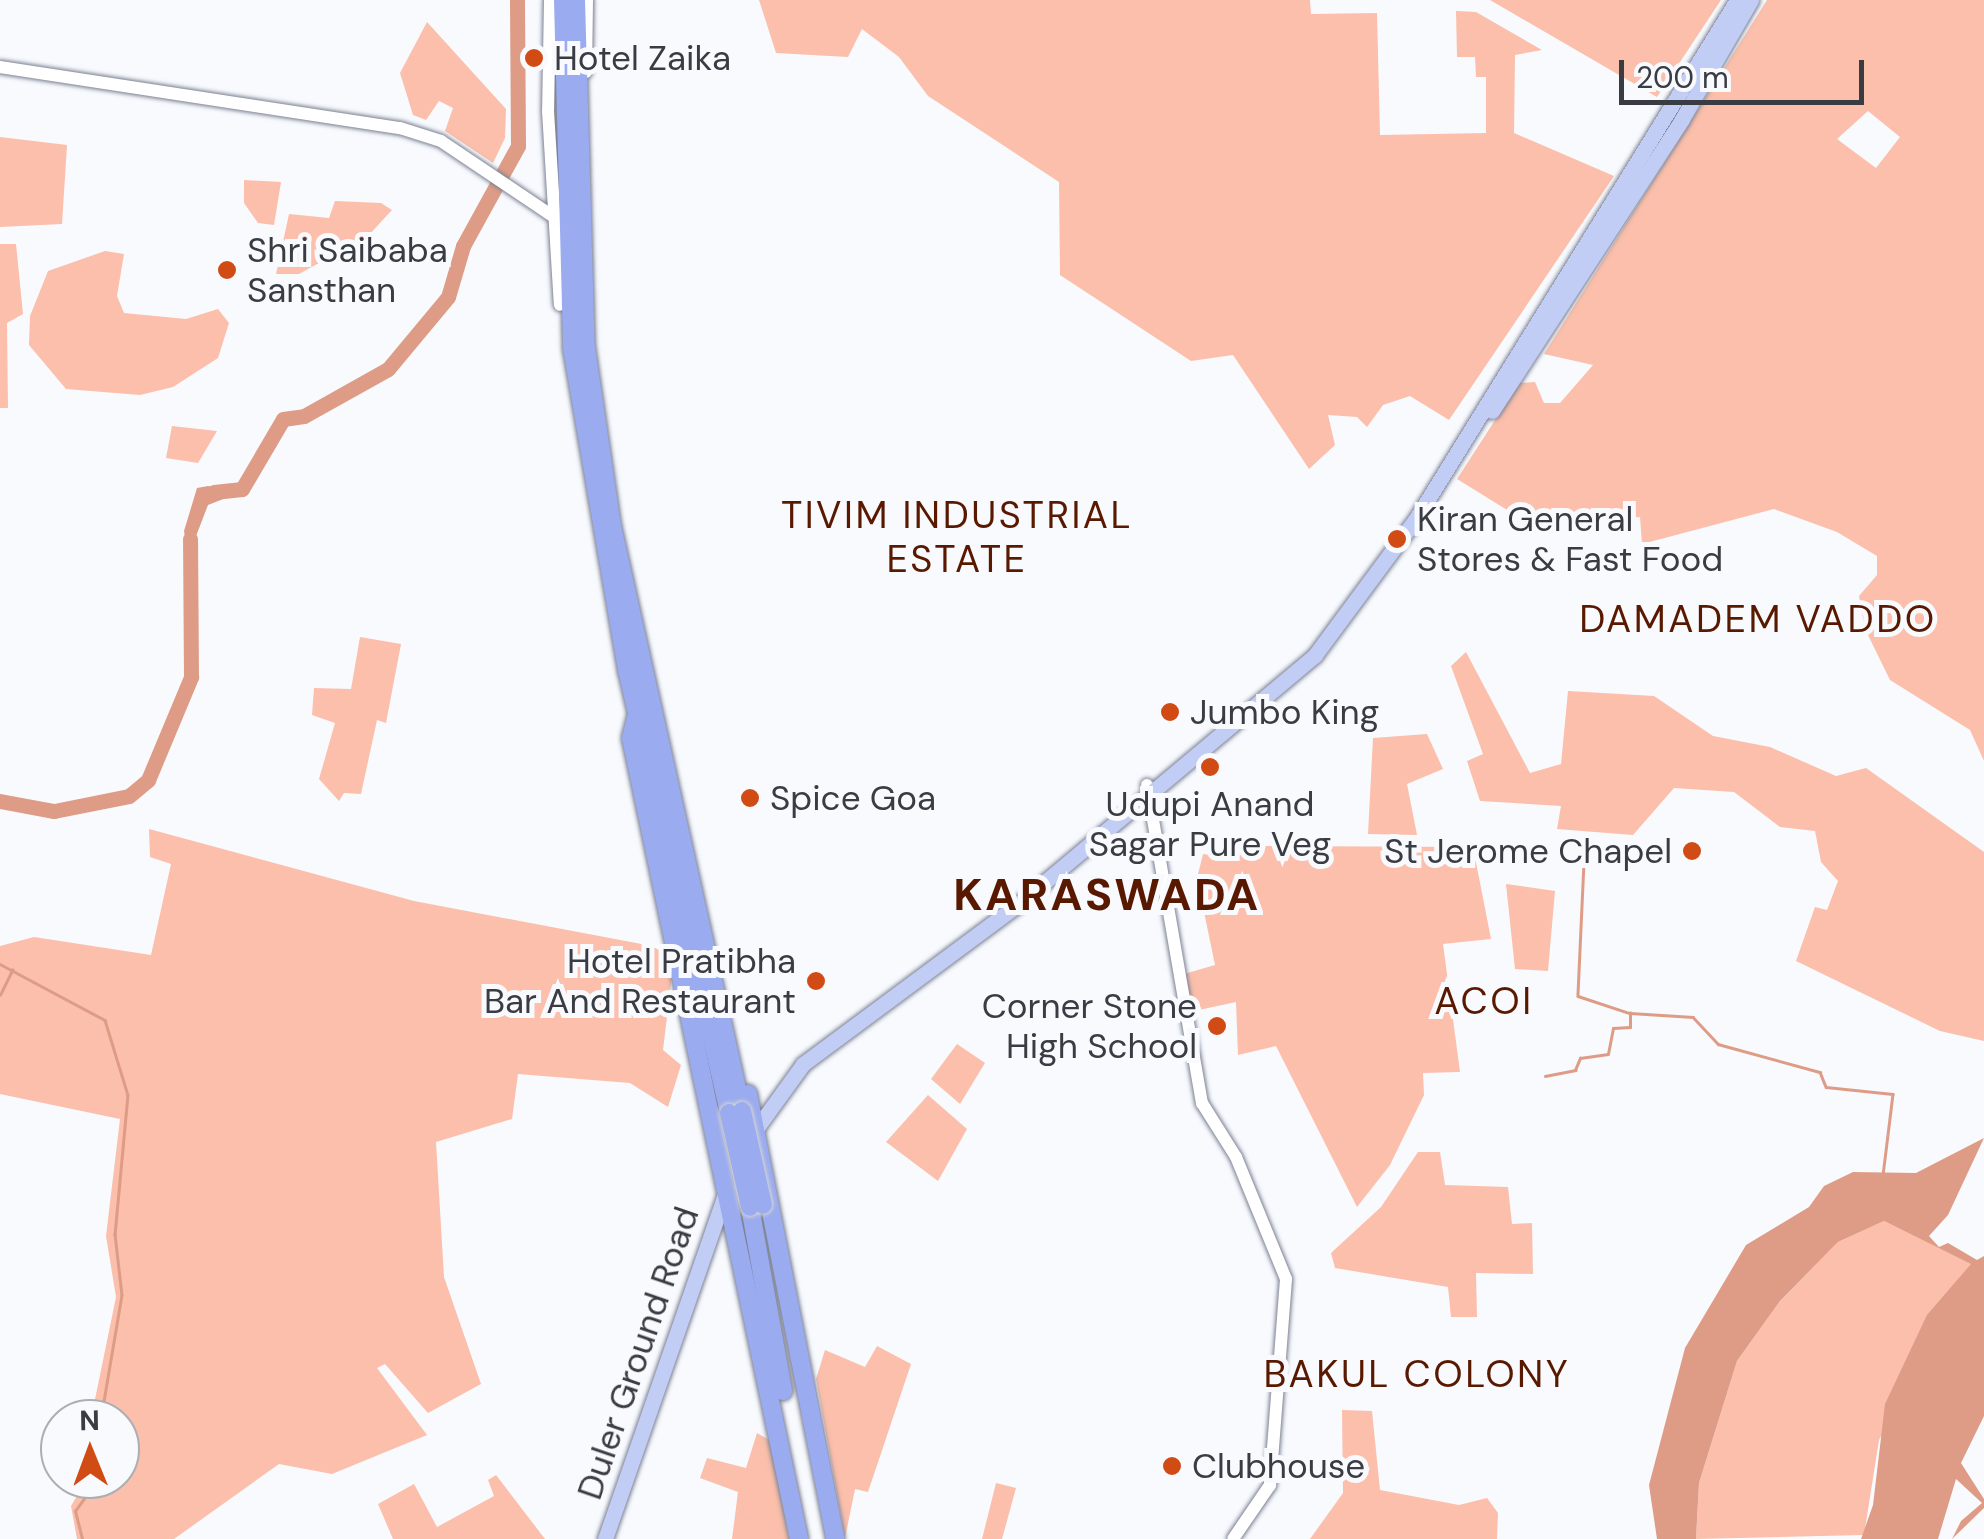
<!DOCTYPE html>
<style>
body{margin:0}
#map{position:relative;width:1984px;height:1539px;overflow:hidden;background:#f8fafe;font-family:"DM Sans",sans-serif}
div>[style]{position:absolute}
.green>*{inset:0;background:#fbbfab}
.water>*{inset:0;background:#de9c86}
.stream>*{height:2.5px;margin:-1.25px;padding:0 1.25px;transform-origin:1.25px;border-radius:1.25px;background:#de9c86}
.river>*{height:15px;margin:-7.5px;padding:0 7.5px;transform-origin:7.5px;border-radius:7.5px;background:#de9c86}
.roads{filter:drop-shadow(0 0 2px #7c8193) drop-shadow(0 0 2px #7c8193)}
.secondary>*{height:12px;margin:-6px;padding:0 6px;transform-origin:6px;border-radius:6px;background:#fff}
.primary>*{height:15px;margin:-7.5px;padding:0 7.5px;transform-origin:7.5px;border-radius:7.5px;background:#c2cdf5}
.highway>*{height:18px;margin:-9px;padding:0 9px;transform-origin:9px;border-radius:9px;background:#9aabef}
.bridges{filter:drop-shadow(0 0 2px #d4d4d6) drop-shadow(0 0 2px #d4d4d6)}
.highway-bridge>*{height:18px;margin:-9px;padding:0 9px;transform-origin:9px;border-radius:9px;background:#9aabef}
.dots>*{width:28px;height:28px;translate:-50% -50%;box-sizing:border-box;border:5px solid #f8fafe;border-radius:50%}
span{translate:-50% -50%;white-space:nowrap;text-align:center;line-height:1.15;-webkit-text-stroke:10px #f8fafe;paint-order:stroke}
.poi-label{font-size:35px;color:#3a3c44}
.left{translate:0 -50%;text-align:left}
.right{translate:-100% -50%;text-align:right}
.street-label{font-size:35px;color:#3a3c44}
.neighbourhood-label{font-size:38px;color:#591900;letter-spacing:2.5px}
.district-label{font-size:45px;color:#591900;font-weight:700;letter-spacing:2.5px}
.north{position:absolute;left:40px;top:1399px;width:100px;height:100px;box-sizing:border-box;background:#f8fafe;border:2px solid #acaeb4;border-radius:50%;rotate:359deg;font-size:28px;font-weight:700;line-height:40px;text-align:center;color:#3a3c44}
.north::after{content:'';display:block;margin:auto;width:35px;height:45px;background:#d14b14;clip-path:polygon(50% 0,100% 100%,50% 72%,0 100%)}
.scale{position:absolute;left:1619px;top:60px;width:245px;height:45px;box-sizing:border-box;border:5px solid #3a3c44;border-top:0;padding-left:12px;font-size:30px;line-height:35px;white-space:nowrap;color:#3a3c44;-webkit-text-stroke:8px #f8fafe;paint-order:stroke}
</style>
<div id="map">
<div class="green">
<div style="clip-path:polygon(759px 0,1310px 0,1311px 14px,1377px 13px,1380px 135px,1486px 133px,1486px 77px,1476px 77px,1475px 57px,1457px 57px,1456px 11px,1476px 12px,1542px 50px,1515px 55px,1514px 133px,1614px 176px,1449px 420px,1410px 396px,1383px 405px,1367px 427px,1357px 417px,1328px 415px,1335px 445px,1309px 469px,1233px 355px,1191px 361px,1060px 275px,1059px 182px,928px 96px,899px 57px,862px 29px,848px 57px,776px 53px)"></div>
<div style="clip-path:polygon(1490px 0,1721px 0,1657px 97px)"></div>
<div style="clip-path:polygon(evenodd,1767px 0,1984px 0,1984px 761px,1970px 730px,1890px 680px,1865px 629px,1859px 596px,1877px 575px,1877px 556px,1837px 532px,1774px 509px,1642px 544px,1640px 517px,1533px 526px,1457px 479px,1519px 383px,1535px 382px,1544px 403px,1560px 403px,1593px 365px,1544px 354px,1767px 0,1868px 111px,1900px 137px,1876px 168px,1837px 139px,1868px 111px)"></div>
<div style="clip-path:polygon(427px 22px,506px 109px,505px 138px,493px 163px,445px 131px,453px 108px,439px 101px,426px 120px,413px 115px,400px 73px)"></div>
<div style="clip-path:polygon(0 137px,67px 145px,62px 224px,0 227px)"></div>
<div style="clip-path:polygon(244px 180px,281px 182px,274px 225px,258px 223px,244px 203px)"></div>
<div style="clip-path:polygon(335px 201px,381px 203px,392px 210px,368px 236px,299px 274px,276px 274px,289px 214px,329px 218px)"></div>
<div style="clip-path:polygon(0 244px,16px 244px,23px 314px,7px 323px,8px 408px,0 408px)"></div>
<div style="clip-path:polygon(105px 251px,124px 254px,117px 296px,124px 313px,186px 319px,218px 309px,229px 323px,218px 358px,173px 387px,140px 395px,66px 389px,29px 345px,30px 316px,48px 271px)"></div>
<div style="clip-path:polygon(172px 426px,217px 431px,198px 463px,166px 458px)"></div>
<div style="clip-path:polygon(360px 637px,401px 644px,386px 723px,377px 720px,361px 794px,344px 793px,339px 801px,319px 779px,335px 723px,312px 715px,314px 688px,351px 689px)"></div>
<div style="clip-path:polygon(1466px 652px,1530px 773px,1561px 764px,1568px 691px,1654px 696px,1713px 736px,1770px 747px,1836px 776px,1866px 768px,1984px 852px,1984px 1041px,1940px 1031px,1796px 961px,1815px 907px,1827px 910px,1838px 881px,1821px 862px,1815px 831px,1780px 827px,1734px 792px,1674px 788px,1633px 835px,1557px 829px,1561px 806px,1480px 801px,1467px 761px,1483px 754px,1451px 666px)"></div>
<div style="clip-path:polygon(1427px 734px,1443px 769px,1407px 784px,1417px 835px,1368px 834px,1373px 738px)"></div>
<div style="clip-path:polygon(149px 829px,414px 901px,652px 946px,674px 959px,663px 1050px,681px 1065px,668px 1107px,630px 1083px,518px 1074px,512px 1119px,436px 1142px,444px 1277px,481px 1384px,428px 1413px,385px 1364px,377px 1368px,427px 1435px,332px 1474px,279px 1464px,174px 1539px,77px 1539px,71px 1506px,87px 1479px,120px 1479px,120px 1419px,92px 1414px,116px 1297px,106px 1236px,120px 1119px,0 1094px,0 946px,34px 937px,151px 955px,171px 864px,150px 857px)"></div>
<div style="clip-path:polygon(1253px 846px,1473px 847px,1491px 939px,1443px 944px,1460px 1072px,1423px 1073px,1424px 1095px,1390px 1165px,1357px 1207px,1276px 1046px,1238px 1055px,1236px 1002px,1194px 1011px,1184px 974px,1215px 965px,1197px 878px,1203px 854px,1235px 858px)"></div>
<div style="clip-path:polygon(1506px 884px,1555px 891px,1548px 971px,1515px 969px)"></div>
<div style="clip-path:polygon(957px 1044px,985px 1063px,960px 1104px,931px 1079px)"></div>
<div style="clip-path:polygon(928px 1095px,967px 1129px,938px 1181px,886px 1142px)"></div>
<div style="clip-path:polygon(1418px 1152px,1440px 1152px,1445px 1185px,1508px 1187px,1512px 1224px,1532px 1223px,1533px 1274px,1476px 1273px,1477px 1317px,1451px 1317px,1448px 1287px,1335px 1268px,1331px 1253px,1381px 1207px)"></div>
<div style="clip-path:polygon(1884px 1221px,1972px 1264px,1879px 1440px,1864px 1535px,1696px 1539px,1699px 1483px,1737px 1361px,1780px 1301px,1838px 1242px)"></div>
<div style="clip-path:polygon(877px 1346px,911px 1364px,868px 1492px,855px 1489px,845px 1538px,816px 1379px,825px 1350px,865px 1367px)"></div>
<div style="clip-path:polygon(1342px 1410px,1372px 1411px,1380px 1490px,1459px 1505px,1487px 1498px,1498px 1513px,1497px 1539px,1310px 1539px,1343px 1493px)"></div>
<div style="clip-path:polygon(757px 1433px,771px 1441px,789px 1539px,732px 1539px,738px 1492px,700px 1478px,707px 1458px,746px 1468px)"></div>
<div style="clip-path:polygon(496px 1475px,545px 1539px,393px 1539px,378px 1504px,414px 1484px,437px 1527px,494px 1496px,488px 1480px)"></div>
<div style="clip-path:polygon(996px 1483px,1016px 1488px,1002px 1539px,982px 1539px)"></div>
</div>
<div class="water">
<div style="clip-path:polygon(208px 486px,241px 492px,208px 505px,188px 557px,184px 531px,197px 488px)"></div>
<div style="clip-path:polygon(1984px 1138px,1948px 1215px,1929px 1236px,1939px 1247px,1948px 1243px,1977px 1260px,1984px 1256px,1984px 1416px,1961px 1463px,1984px 1499px,1984px 1508px,1952px 1539px,1961px 1521px,1982px 1503px,1956px 1479px,1938px 1539px,1861px 1539px,1873px 1505px,1885px 1404px,1927px 1315px,1971px 1264px,1884px 1221px,1838px 1242px,1780px 1301px,1737px 1361px,1699px 1483px,1696px 1539px,1657px 1539px,1649px 1485px,1685px 1348px,1746px 1245px,1809px 1207px,1824px 1186px,1853px 1172px,1916px 1173px)"></div>
</div>
<div class="stream">
<div style="left:1584px;top:862px;width:134px;rotate:92.6deg"></div>
<div style="left:1578px;top:996px;width:54px;rotate:18.4deg"></div>
<div style="left:0;top:964px;width:119px;rotate:28.1deg"></div>
<div style="left:105px;top:1020px;width:78px;rotate:73deg"></div>
<div style="left:128px;top:1095px;width:140px;rotate:95.3deg"></div>
<div style="left:115px;top:1234px;width:61px;rotate:83.5deg"></div>
<div style="left:122px;top:1295px;width:126px;rotate:99.6deg"></div>
<div style="left:0;top:995px;width:28px;rotate:-64deg"></div>
<div style="left:1545px;top:1076px;width:31px;rotate:-11deg"></div>
<div style="left:1575px;top:1070px;width:13px;rotate:-67deg"></div>
<div style="left:1580px;top:1058px;width:28px;rotate:-8deg"></div>
<div style="left:1608px;top:1054px;width:26px;rotate:-79deg"></div>
<div style="left:1613px;top:1028px;width:17px;rotate:-3deg"></div>
<div style="left:1630px;top:1027px;width:14px;rotate:-90deg"></div>
<div style="left:1630px;top:1013px;width:63px;rotate:3.6deg"></div>
<div style="left:1693px;top:1017px;width:37px;rotate:47deg"></div>
<div style="left:1718px;top:1044px;width:106px;rotate:15.4deg"></div>
<div style="left:1820px;top:1072px;width:16px;rotate:68deg"></div>
<div style="left:1826px;top:1087px;width:67px;rotate:6deg"></div>
<div style="left:1893px;top:1094px;width:82px;rotate:97deg"></div>
<div style="left:82px;top:1539px;width:29px;rotate:-104deg"></div>
<div style="left:75px;top:1511px;width:39px;rotate:-54deg"></div>
</div>
<div class="river">
<div style="left:214px;top:492px;width:28px;rotate:-6deg"></div>
<div style="left:242px;top:489px;width:81px;rotate:-59.6deg"></div>
<div style="left:283px;top:419px;width:21px;rotate:-8deg"></div>
<div style="left:304px;top:416px;width:96px;rotate:-29.2deg"></div>
<div style="left:388px;top:369px;width:94px;rotate:-50.2deg"></div>
<div style="left:448px;top:297px;width:53px;rotate:-73.6deg"></div>
<div style="left:463px;top:246px;width:114px;rotate:-61.2deg"></div>
<div style="left:518px;top:146px;width:146px;rotate:-90.4deg"></div>
<div style="left:0;top:801px;width:55px;rotate:10.5deg"></div>
<div style="left:54px;top:811px;width:76px;rotate:-11.3deg"></div>
<div style="left:129px;top:796px;width:25px;rotate:-40deg"></div>
<div style="left:148px;top:780px;width:112px;rotate:-67.3deg"></div>
<div style="left:191px;top:677px;width:138px;rotate:-90.4deg"></div>
</div>
<div class="roads">
<div class="secondary">
<div style="left:550px;top:0;width:111px;rotate:91deg"></div>
<div style="left:548px;top:111px;width:194px;rotate:86.5deg"></div>
<div style="left:0;top:67px;width:405px;rotate:8.7deg"></div>
<div style="left:400px;top:128px;width:43px;rotate:17.6deg"></div>
<div style="left:441px;top:141px;width:136px;rotate:33.9deg"></div>
<div style="left:586px;top:72px;width:72px;rotate:-89.2deg"></div>
<div style="left:1147px;top:785px;width:323px;rotate:80.2deg"></div>
<div style="left:1202px;top:1103px;width:64px;rotate:57.8deg"></div>
<div style="left:1236px;top:1157px;width:132px;rotate:67.7deg"></div>
<div style="left:1286px;top:1279px;width:207px;rotate:94.4deg"></div>
<div style="left:1270px;top:1485px;width:65px;rotate:124.4deg"></div>
</div>
<div class="primary">
<div style="left:1492px;top:411px;width:348px;rotate:-56.9deg"></div>
<div style="left:1682px;top:119px;width:138px;rotate:-59.9deg"></div>
<div style="left:756px;top:1129px;width:80px;rotate:-54.1deg"></div>
<div style="left:803px;top:1064px;width:272px;rotate:-36.6deg"></div>
<div style="left:1021px;top:902px;width:384px;rotate:-40deg"></div>
<div style="left:1315px;top:655px;width:172px;rotate:-53.5deg"></div>
<div style="left:1417px;top:517px;width:608px;rotate:-58.24deg"></div>
<div style="left:605px;top:1539px;width:371px;rotate:-70.8deg"></div>
</div>
<div class="highway">
<div style="left:563px;top:0;width:348px;rotate:88.5deg"></div>
<div style="left:572px;top:348px;width:327px;rotate:80.3deg"></div>
<div style="left:627px;top:670px;width:455px;rotate:77deg"></div>
<div style="left:576px;top:0;width:348px;rotate:88.4deg"></div>
<div style="left:586px;top:348px;width:180px;rotate:81.7deg"></div>
<div style="left:612px;top:526px;width:599px;rotate:77.47deg"></div>
<div style="left:636px;top:718px;width:21px;rotate:104deg"></div>
<div style="left:631px;top:738px;width:818px;rotate:78.15deg"></div>
<div style="left:748px;top:1094px;width:453px;rotate:78.9deg"></div>
<div style="left:750px;top:1207px;width:187px;rotate:79.8deg"></div>
</div>
</div>
<div class="bridges">
<div class="highway-bridge">
<div style="left:742px;top:1111px;width:96px;rotate:77.4deg"></div>
<div style="left:729px;top:1113px;width:96px;rotate:77.4deg"></div>
</div>
</div>
<div class="dots">
<div style="left:534px;top:58px;background:#d14b14"></div>
<div style="left:227px;top:270px;background:#d14b14"></div>
<div style="left:1397px;top:539px;background:#d14b14"></div>
<div style="left:1170px;top:712px;background:#d14b14"></div>
<div style="left:1210px;top:767px;background:#d14b14"></div>
<div style="left:750px;top:798px;background:#d14b14"></div>
<div style="left:1692px;top:851px;background:#d14b14"></div>
<div style="left:816px;top:981px;background:#d14b14"></div>
<div style="left:1217px;top:1026px;background:#d14b14"></div>
<div style="left:1172px;top:1466px;background:#d14b14"></div>
</div>
<div class="poi-label">
<span class="left" style="left:554px;top:58px">Hotel Zaika</span>
<span class="left" style="left:247px;top:270px">Shri Saibaba<br>Sansthan</span>
<span class="left" style="left:1417px;top:539px">Kiran General<br>Stores &amp; Fast Food</span>
<span class="left" style="left:1190px;top:712px">Jumbo King</span>
<span class="left" style="left:770px;top:798px">Spice Goa</span>
<span style="left:1210px;top:824px">Udupi Anand<br>Sagar Pure Veg</span>
<span class="right" style="left:1672px;top:851px">St Jerome Chapel</span>
<span class="right" style="left:796px;top:981px">Hotel Pratibha<br>Bar And Restaurant</span>
<span class="right" style="left:1197px;top:1026px">Corner Stone<br>High School</span>
<span class="left" style="left:1192px;top:1466px">Clubhouse</span>
</div>
<div class="street-label">
<span style="left:638px;top:1353px;rotate:-71deg">Duler Ground Road</span>
</div>
<div class="neighbourhood-label">
<span style="left:957px;top:538px">TIVIM INDUSTRIAL<br>ESTATE</span>
<span style="left:1758px;top:620px">DAMADEM VADDO</span>
<span style="left:1484px;top:1002px">ACOI</span>
<span style="left:1417px;top:1375px">BAKUL COLONY</span>
</div>
<div class="district-label">
<span style="left:1107px;top:895px">KARASWADA</span>
</div>
<div class="north">N</div>
<div class="scale">200 m</div>
</div>
